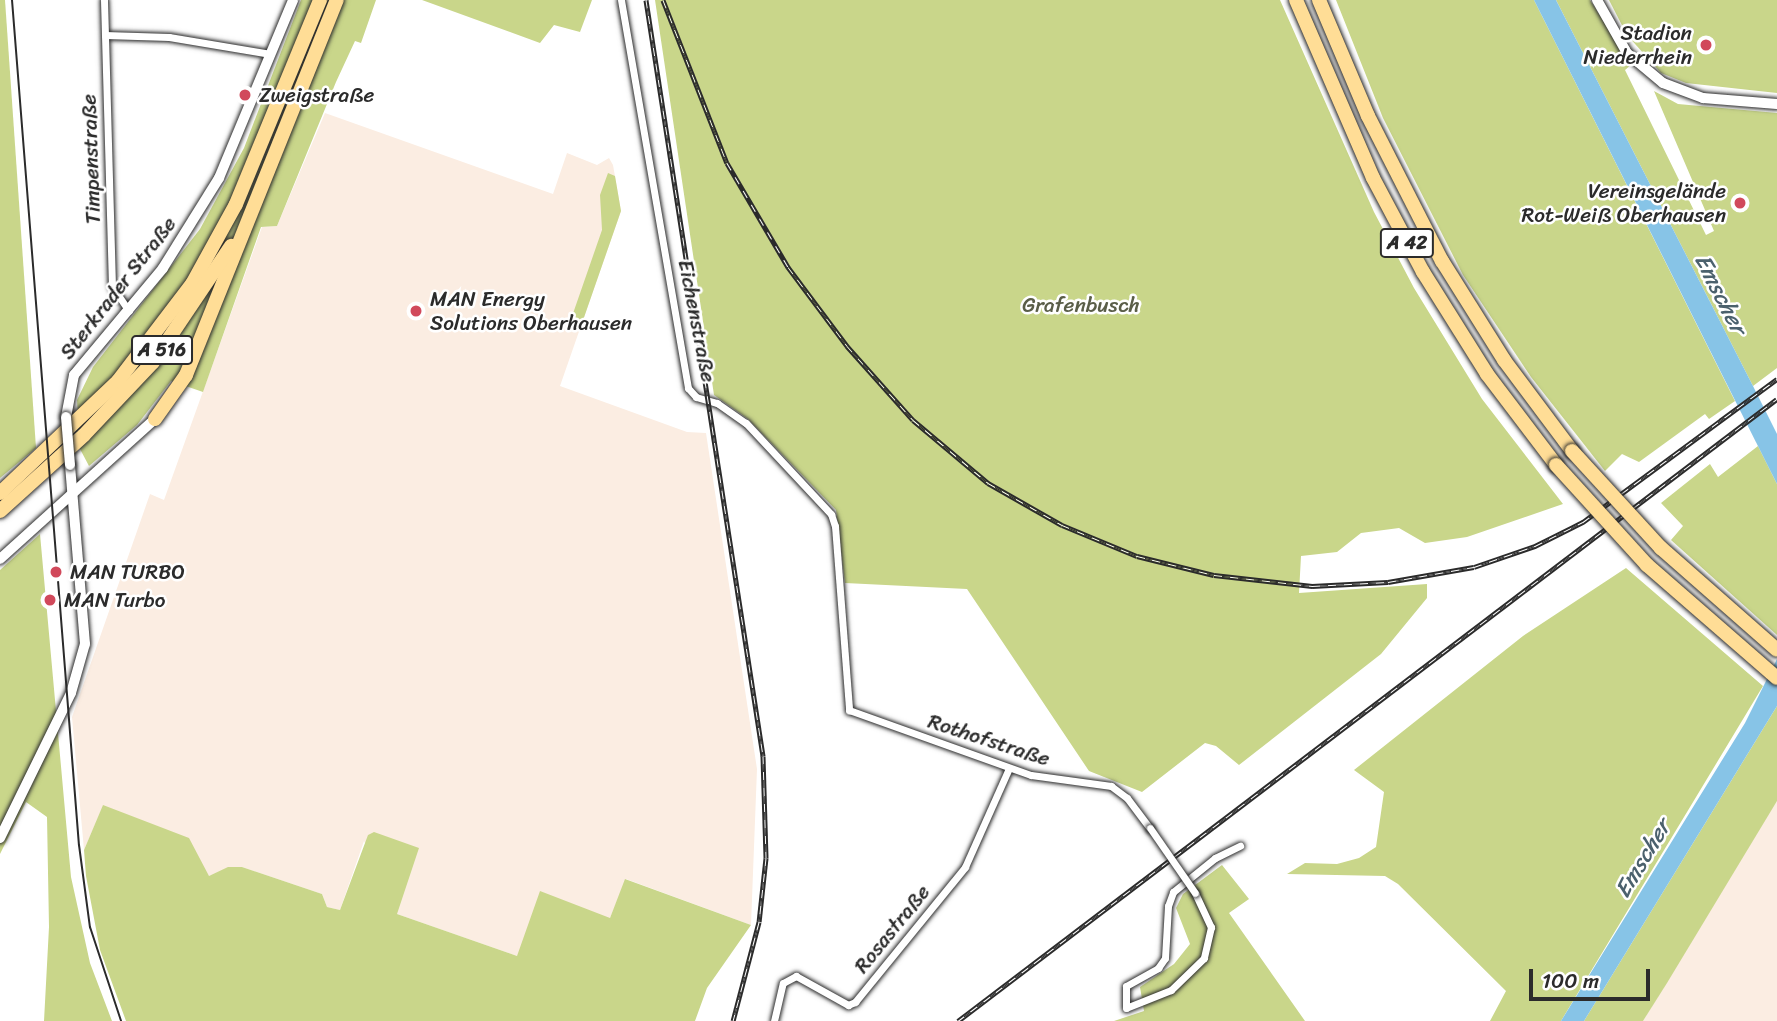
<!DOCTYPE html>
<meta charset="utf-8">
<style>
body{margin:0}
#map{position:relative;width:1777px;height:1021px;overflow:hidden;background:#fff;font-family:Sriracha,sans-serif}
div>[style]{position:absolute}
.built>*{inset:0;background:#fbede2}
.green>*{inset:0;background:#c9d68a}
.water>*{inset:0;background:#87c4e7}
.roads{filter:drop-shadow(0 0 2px #2b2b2b) drop-shadow(0 0 2px #2b2b2b)}
.street>*{height:7px;margin:-3.5px;padding:0 3.5px;transform-origin:3.5px;border-radius:3.5px;background:#fff}
.secondary>*{height:10px;margin:-5px;padding:0 5px;transform-origin:5px;border-radius:5px;background:#fff}
.highway>*{height:14px;margin:-7px;padding:0 7px;transform-origin:7px;border-radius:7px;background:#ffdd96}
.tram>*{height:2px;margin:-1px;padding:0 1px;transform-origin:1px;border-radius:1px;background:#2b2b2b}
.rail>*{height:5px;margin-top:-2.5px;transform-origin:0;background:repeating-linear-gradient(90deg,#fff 0 8px,#2b2b2b 0 16px);box-sizing:border-box;border-block:2px solid #2b2b2b}
.bridges{filter:drop-shadow(0 0 2px #2b2b2b) drop-shadow(0 0 2px #2b2b2b)}
.street-bridge>*{height:7px;margin:-3.5px;padding:0 3.5px;transform-origin:3.5px;border-radius:3.5px;background:#fff}
.secondary-bridge>*{height:10px;margin:-5px;padding:0 5px;transform-origin:5px;border-radius:5px;background:#fff}
.highway-bridge>*{height:14px;margin:-7px;padding:0 7px;transform-origin:7px;border-radius:7px;background:#ffdd96}
.dots>*{width:19px;height:19px;translate:-50% -50%;box-sizing:border-box;border:4px solid #fff;border-radius:50%}
span{translate:-50% -50%;white-space:nowrap;text-align:center;line-height:1.15;-webkit-text-stroke:5px #fff;paint-order:stroke}
.shield-label span{padding:2px 5px;background:#fff;border:2px solid;border-radius:5px;-webkit-text-stroke-width:0}
.shield-label{font-size:19px;color:#2b2b2b;font-weight:700}
.poi-label{font-size:21px;color:#2b2b2b}
.right{translate:-100% -50%;text-align:right}
.left{translate:0 -50%;text-align:left}
.street-label{font-size:21px;color:#2b2b2b}
.park-label{font-size:21px;color:#5a5e48}
.water-label{font-size:23px;color:#4b616d;font-style:italic}
.scale{position:absolute;left:1529px;top:969px;width:121px;height:32px;box-sizing:border-box;border:4px solid #2b2b2b;border-top:0;padding-left:9px;font-size:21px;line-height:24px;white-space:nowrap;color:#2b2b2b;-webkit-text-stroke:5px #fff;paint-order:stroke}
</style>
<div id="map">
<div class="built">
<div style="clip-path:polygon(325px 113px,553px 194px,567px 153px,597px 165px,609px 158px,613px 165px,621px 211px,560px 386px,687px 432px,706px 433px,757px 769px,751px 925px,626px 879px,610px 918px,517px 956px,397px 914px,364px 841px,340px 910px,327px 907px,322px 894px,242px 867px,209px 876px,103px 806px,84px 850px,72px 717px,150px 494px,164px 500px,262px 227px,277px 226px)"></div>
<div style="clip-path:polygon(1777px 801px,1777px 1021px,1643px 1021px,1754px 835px)"></div>
</div>
<div class="green">
<div style="clip-path:polygon(0 0,5px 0,36px 448px,0 478px)"></div>
<div style="clip-path:polygon(301px 0,376px 0,361px 43px,355px 41px,336px 82px,277px 226px,261px 227px,203px 392px,171px 381px,137px 425px,89px 466px,80px 449px,77px 400px,93px 367px,200px 229px,244px 148px)"></div>
<div style="clip-path:polygon(422px 0,592px 0,580px 32px,554px 25px,540px 43px)"></div>
<div style="clip-path:polygon(655px 0,1280px 0,1374px 212px,1414px 288px,1482px 399px,1563px 504px,1467px 537px,1425px 543px,1399px 528px,1361px 533px,1337px 552px,1301px 556px,1299px 593px,1427px 584px,1427px 598px,1381px 654px,1239px 765px,1216px 746px,1205px 743px,1142px 792px,1089px 771px,967px 589px,845px 583px,836px 510px,748px 419px,714px 395px)"></div>
<div style="clip-path:polygon(1336px 0,1534px 0,1735px 401px,1709px 419px,1705px 414px,1639px 462px,1622px 454px,1605px 471px,1531px 377px,1463px 275px,1383px 118px)"></div>
<div style="clip-path:polygon(1556px 0,1590px 0,1631px 65px,1625px 70px,1706px 235px,1714px 231px,1654px 91px,1678px 104px,1777px 113px,1777px 368px,1753px 386px)"></div>
<div style="clip-path:polygon(1609px 0,1777px 0,1777px 93px,1686px 83px,1661px 73px,1627px 35px)"></div>
<div style="clip-path:polygon(608px 173px,615px 176px,621px 211px,580px 329px,569px 325px,602px 230px,600px 195px)"></div>
<div style="clip-path:polygon(1758px 446px,1777px 484px,1777px 635px,1671px 540px,1683px 526px,1661px 503px,1710px 464px,1718px 477px)"></div>
<div style="clip-path:polygon(40px 534px,71px 877px,90px 963px,112px 1021px,44px 1021px,49px 927px,47px 817px,26px 802px,0 854px,0 570px)"></div>
<div style="clip-path:polygon(1626px 568px,1763px 686px,1561px 1021px,1490px 1021px,1506px 991px,1398px 884px,1385px 876px,1287px 874px,1305px 863px,1337px 864px,1359px 858px,1376px 847px,1384px 792px,1354px 770px,1523px 636px)"></div>
<div style="clip-path:polygon(1777px 706px,1777px 801px,1667px 983px,1643px 1021px,1584px 1021px)"></div>
<div style="clip-path:polygon(103px 805px,189px 838px,209px 876px,228px 867px,242px 867px,322px 894px,327px 907px,340px 910px,368px 835px,374px 832px,419px 848px,397px 914px,517px 956px,540px 891px,610px 918px,625px 879px,751px 925px,707px 988px,695px 1021px,126px 1021px,100px 950px,86px 876px,84px 850px)"></div>
<div style="clip-path:polygon(1222px 865px,1249px 899px,1229px 913px,1305px 1021px,1114px 1021px,1144px 1011px,1140px 987px,1174px 964px,1190px 944px,1176px 908px,1183px 894px)"></div>
</div>
<div class="water">
<div style="clip-path:polygon(1534px 0,1556px 0,1753px 386px,1777px 434px,1777px 484px)"></div>
<div style="clip-path:polygon(1777px 659px,1777px 706px,1584px 1021px,1561px 1021px,1745px 723px)"></div>
</div>
<div class="roads">
<div class="street">
<div style="left:104px;top:0;width:286px;rotate:88.4deg"></div>
<div style="left:112px;top:286px;width:30px;rotate:56deg"></div>
<div style="left:621px;top:0;width:394px;rotate:80.2deg"></div>
<div style="left:688px;top:388px;width:12px;rotate:48deg"></div>
<div style="left:696px;top:397px;width:22px;rotate:16deg"></div>
<div style="left:717px;top:403px;width:35px;rotate:35deg"></div>
<div style="left:746px;top:423px;width:125px;rotate:47deg"></div>
<div style="left:831px;top:514px;width:13px;rotate:72deg"></div>
<div style="left:835px;top:526px;width:185px;rotate:85.6deg"></div>
<div style="left:849px;top:710px;width:193px;rotate:19.7deg"></div>
<div style="left:1031px;top:775px;width:81px;rotate:7.8deg"></div>
<div style="left:1111px;top:786px;width:20px;rotate:37deg"></div>
<div style="left:1127px;top:798px;width:38px;rotate:53deg"></div>
<div style="left:105px;top:35px;width:64px;rotate:1.8deg"></div>
<div style="left:169px;top:37px;width:103px;rotate:9.5deg"></div>
<div style="left:1195px;top:893px;width:38px;rotate:65deg"></div>
<div style="left:1211px;top:927px;width:32px;rotate:103deg"></div>
<div style="left:1204px;top:958px;width:46px;rotate:135.9deg"></div>
<div style="left:1171px;top:990px;width:48px;rotate:158.2deg"></div>
<div style="left:1126px;top:1008px;width:22px;rotate:-90deg"></div>
<div style="left:1126px;top:986px;width:37px;rotate:-29deg"></div>
<div style="left:1158px;top:968px;width:12px;rotate:-55deg"></div>
<div style="left:1165px;top:958px;width:52px;rotate:-86.7deg"></div>
<div style="left:1168px;top:906px;width:15px;rotate:-70deg"></div>
<div style="left:1173px;top:892px;width:54px;rotate:-39deg"></div>
<div style="left:1215px;top:858px;width:28px;rotate:-26deg"></div>
<div style="left:774px;top:1021px;width:39px;rotate:-77deg"></div>
<div style="left:783px;top:983px;width:15px;rotate:-28deg"></div>
<div style="left:796px;top:976px;width:60px;rotate:29.1deg"></div>
<div style="left:848px;top:1005px;width:8px;rotate:-23deg"></div>
<div style="left:855px;top:1002px;width:174px;rotate:-50.8deg"></div>
<div style="left:965px;top:867px;width:108px;rotate:-66deg"></div>
</div>
<div class="secondary">
<div style="left:1597px;top:0;width:61px;rotate:60.5deg"></div>
<div style="left:1627px;top:53px;width:47px;rotate:39.8deg"></div>
<div style="left:1663px;top:83px;width:43px;rotate:20.6deg"></div>
<div style="left:1703px;top:98px;width:74px;rotate:4.6deg"></div>
<div style="left:66px;top:417px;width:43px;rotate:-79.2deg"></div>
<div style="left:74px;top:375px;width:139px;rotate:-50.2deg"></div>
<div style="left:163px;top:268px;width:106px;rotate:-58.1deg"></div>
<div style="left:219px;top:178px;width:193px;rotate:-67.4deg"></div>
<div style="left:0;top:559px;width:209px;rotate:-42.1deg"></div>
<div style="left:0;top:838px;width:161px;rotate:-63.9deg"></div>
<div style="left:71px;top:693px;width:51px;rotate:-74.1deg"></div>
<div style="left:85px;top:644px;width:180px;rotate:-94.8deg"></div>
</div>
<div class="highway">
<div style="left:1296px;top:0;width:194px;rotate:66.6deg"></div>
<div style="left:1373px;top:178px;width:106px;rotate:62deg"></div>
<div style="left:1423px;top:272px;width:120px;rotate:57.9deg"></div>
<div style="left:1487px;top:374px;width:114px;rotate:52.8deg"></div>
<div style="left:1319px;top:0;width:126px;rotate:67.1deg"></div>
<div style="left:1368px;top:116px;width:163px;rotate:63deg"></div>
<div style="left:1442px;top:261px;width:117px;rotate:57.9deg"></div>
<div style="left:1504px;top:360px;width:114px;rotate:53.2deg"></div>
<div style="left:155px;top:419px;width:54px;rotate:-54.8deg"></div>
<div style="left:186px;top:375px;width:404px;rotate:-68.1deg"></div>
<div style="left:0;top:493px;width:163px;rotate:-43.5deg"></div>
<div style="left:118px;top:381px;width:122px;rotate:-52.7deg"></div>
<div style="left:192px;top:284px;width:91px;rotate:-61.2deg"></div>
<div style="left:236px;top:204px;width:221px;rotate:-67.6deg"></div>
<div style="left:0;top:511px;width:113px;rotate:-42.1deg"></div>
<div style="left:84px;top:435px;width:100px;rotate:-46.6deg"></div>
<div style="left:153px;top:362px;width:140px;rotate:-56.1deg"></div>
</div>
</div>
<div class="tram">
<div style="left:12px;top:0;width:848px;rotate:85.47deg"></div>
<div style="left:79px;top:845px;width:83px;rotate:82.4deg"></div>
<div style="left:90px;top:927px;width:99px;rotate:71.7deg"></div>
</div>
<div class="rail">
<div style="left:646px;top:0;width:765px;rotate:81.2deg"></div>
<div style="left:763px;top:756px;width:102px;rotate:88.3deg"></div>
<div style="left:766px;top:858px;width:64px;rotate:96.2deg"></div>
<div style="left:759px;top:922px;width:102px;rotate:104.7deg"></div>
<div style="left:663px;top:0;width:175px;rotate:68.6deg"></div>
<div style="left:727px;top:163px;width:121px;rotate:59.6deg"></div>
<div style="left:788px;top:267px;width:99px;rotate:53.2deg"></div>
<div style="left:847px;top:346px;width:99px;rotate:48.3deg"></div>
<div style="left:913px;top:420px;width:98px;rotate:40deg"></div>
<div style="left:988px;top:483px;width:85px;rotate:29.6deg"></div>
<div style="left:1062px;top:525px;width:81px;rotate:22.5deg"></div>
<div style="left:1137px;top:556px;width:79px;rotate:13.9deg"></div>
<div style="left:1214px;top:575px;width:99px;rotate:6.4deg"></div>
<div style="left:1312px;top:586px;width:76px;rotate:-3deg"></div>
<div style="left:1388px;top:582px;width:87px;rotate:-9.9deg"></div>
<div style="left:1474px;top:567px;width:65px;rotate:-19deg"></div>
<div style="left:1535px;top:546px;width:54px;rotate:-26.6deg"></div>
<div style="left:1583px;top:522px;width:241px;rotate:-36.4deg"></div>
<div style="left:958px;top:1021px;width:1028px;rotate:-37.22deg"></div>
</div>
<div class="bridges">
<div class="street-bridge">
<div style="left:1150px;top:828px;width:79px;rotate:55.3deg"></div>
</div>
<div class="secondary-bridge">
<div style="left:66px;top:417px;width:48px;rotate:85.2deg"></div>
</div>
<div class="highway-bridge">
<div style="left:1572px;top:451px;width:132px;rotate:47.5deg"></div>
<div style="left:1661px;top:548px;width:154px;rotate:41.3deg"></div>
<div style="left:1556px;top:465px;width:135px;rotate:47.7deg"></div>
<div style="left:1647px;top:565px;width:172px;rotate:41deg"></div>
</div>
</div>
<div class="dots">
<div style="left:1706px;top:45px;background:#d1495b"></div>
<div style="left:245px;top:95px;background:#d1495b"></div>
<div style="left:1740px;top:203px;background:#d1495b"></div>
<div style="left:416px;top:311px;background:#d1495b"></div>
<div style="left:56px;top:572px;background:#d1495b"></div>
<div style="left:50px;top:600px;background:#d1495b"></div>
</div>
<div class="shield-label">
<span style="left:1407px;top:243px">A 42</span>
<span style="left:162px;top:350px">A 516</span>
</div>
<div class="poi-label">
<span class="right" style="left:1692px;top:45px">Stadion<br>Niederrhein</span>
<span class="left" style="left:259px;top:95px">Zweigstraße</span>
<span class="right" style="left:1726px;top:203px">Vereinsgelände<br>Rot-Weiß Oberhausen</span>
<span class="left" style="left:430px;top:311px">MAN Energy<br>Solutions Oberhausen</span>
<span class="left" style="left:70px;top:572px">MAN TURBO</span>
<span class="left" style="left:64px;top:600px">MAN Turbo</span>
</div>
<div class="street-label">
<span style="left:91px;top:159px;rotate:-92deg">Timpenstraße</span>
<span style="left:118px;top:288px;rotate:-52deg">Sterkrader Straße</span>
<span style="left:697px;top:321px;rotate:79deg">Eichenstraße</span>
<span style="left:989px;top:740px;rotate:18deg">Rothofstraße</span>
<span style="left:892px;top:929px;rotate:-51deg">Rosastraße</span>
</div>
<div class="park-label">
<span style="left:1081px;top:305px">Grafenbusch</span>
</div>
<div class="water-label">
<span style="left:1720px;top:294px;rotate:63deg">Emscher</span>
<span style="left:1643px;top:859px;rotate:-59deg">Emscher</span>
</div>
<div class="scale">100 m</div>
</div>
